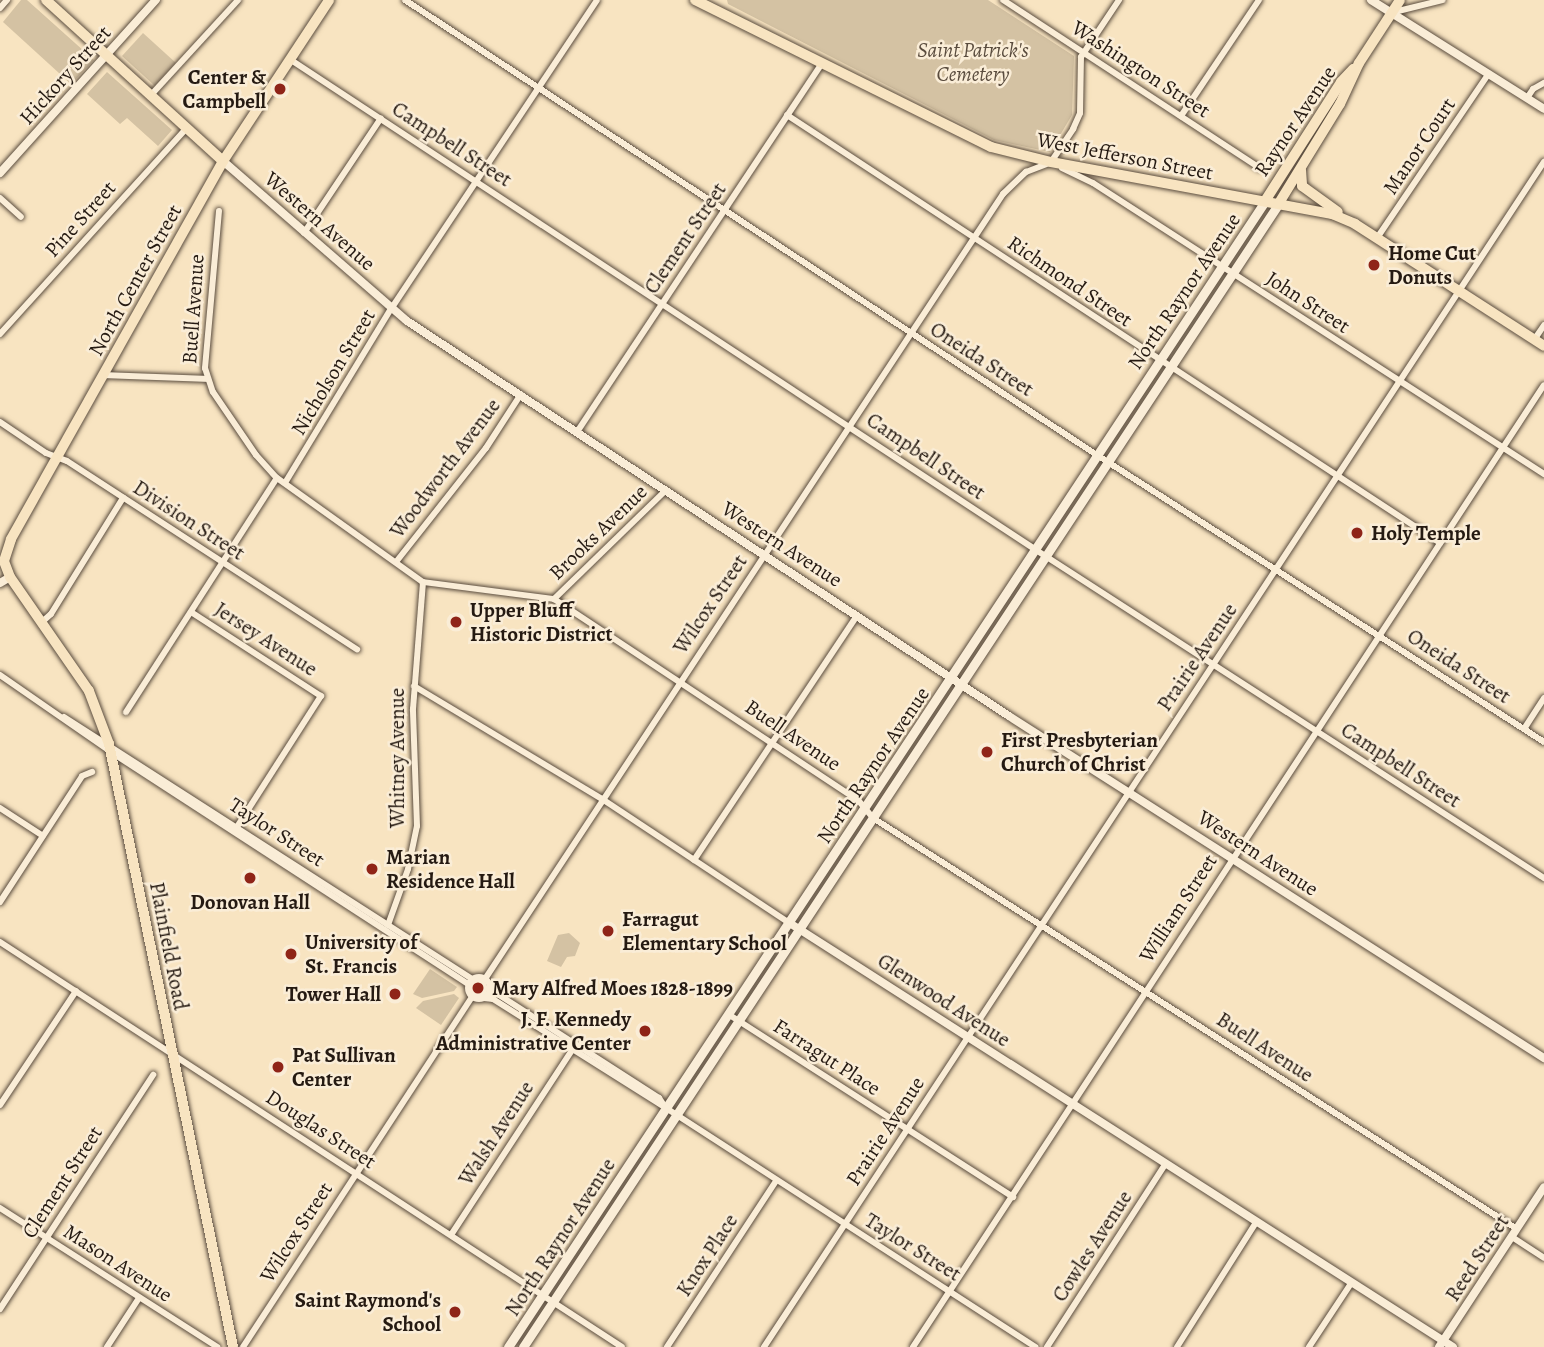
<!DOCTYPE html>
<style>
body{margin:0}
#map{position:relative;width:1544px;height:1347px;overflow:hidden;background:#f8e4c1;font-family:Alegreya,serif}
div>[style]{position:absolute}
.green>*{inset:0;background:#d4c2a3}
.roads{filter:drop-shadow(0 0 2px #5a4c3e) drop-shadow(0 0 2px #5a4c3e)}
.minor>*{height:6px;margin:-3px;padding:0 3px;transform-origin:3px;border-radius:3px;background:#faedd7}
.minor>.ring{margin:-3px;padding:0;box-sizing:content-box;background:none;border:6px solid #faedd7;border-radius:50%}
.tertiary>*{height:8px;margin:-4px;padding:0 4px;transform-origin:4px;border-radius:4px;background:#faedd7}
.secondary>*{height:9px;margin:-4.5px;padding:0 4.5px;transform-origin:4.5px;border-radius:4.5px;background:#faedd7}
.primary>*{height:10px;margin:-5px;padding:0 5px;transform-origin:5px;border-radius:5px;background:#f8e4c1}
.dots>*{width:19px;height:19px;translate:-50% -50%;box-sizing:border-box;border:4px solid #faedd7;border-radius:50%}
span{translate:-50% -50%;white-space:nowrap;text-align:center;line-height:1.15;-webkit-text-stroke:5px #faedd7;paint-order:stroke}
.park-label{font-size:21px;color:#5a4c3e;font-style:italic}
.street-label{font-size:21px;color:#251a12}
.poi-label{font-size:21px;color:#251a12;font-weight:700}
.right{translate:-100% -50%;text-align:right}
.left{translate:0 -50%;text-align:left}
</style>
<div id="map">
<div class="green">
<div style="clip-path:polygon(21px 0,27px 0,94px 60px,71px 84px,3px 22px)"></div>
<div style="clip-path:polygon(727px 0,988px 0,1074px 56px,1072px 115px,1050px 152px,994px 140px,728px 4px)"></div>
<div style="clip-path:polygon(143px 33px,176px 63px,155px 86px,122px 56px)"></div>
<div style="clip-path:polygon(107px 72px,172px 130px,158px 146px,127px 118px,120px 124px,87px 94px)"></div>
<div style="clip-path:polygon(569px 933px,580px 943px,575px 956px,567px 957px,561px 967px,547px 961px,558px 935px)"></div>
<div style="clip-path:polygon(430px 969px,457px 987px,454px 991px,422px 998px,413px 994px)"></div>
<div style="clip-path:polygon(454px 994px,459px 998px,441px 1025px,416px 1008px,423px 1001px)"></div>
</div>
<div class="roads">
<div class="minor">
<div style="left:405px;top:0;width:828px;rotate:33.33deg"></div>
<div style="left:1097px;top:455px;width:531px;rotate:32.7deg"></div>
<div style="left:1003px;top:0;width:307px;rotate:33.2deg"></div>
<div style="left:0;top:8px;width:11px;rotate:-49deg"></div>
<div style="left:1394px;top:12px;width:50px;rotate:-13.8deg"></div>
<div style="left:291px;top:60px;width:892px;rotate:33.33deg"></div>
<div style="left:1036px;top:550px;width:605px;rotate:32.85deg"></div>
<div style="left:151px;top:95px;width:129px;rotate:-47.5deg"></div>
<div style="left:1527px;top:98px;width:11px;rotate:-56deg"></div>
<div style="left:1533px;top:89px;width:13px;rotate:-29deg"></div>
<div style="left:787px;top:115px;width:781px;rotate:33.24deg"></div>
<div style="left:1181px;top:116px;width:140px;rotate:-56.1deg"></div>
<div style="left:1051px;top:162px;width:40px;rotate:-56deg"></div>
<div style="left:1073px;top:129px;width:17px;rotate:-66deg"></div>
<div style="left:1080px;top:113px;width:56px;rotate:-89deg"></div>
<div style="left:1081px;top:57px;width:69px;rotate:-56.3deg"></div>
<div style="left:1062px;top:168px;width:34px;rotate:26deg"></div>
<div style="left:1093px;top:183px;width:537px;rotate:32.83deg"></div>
<div style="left:0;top:198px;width:28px;rotate:42deg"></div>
<div style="left:219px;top:211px;width:158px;rotate:95.1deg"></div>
<div style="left:205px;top:368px;width:25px;rotate:72deg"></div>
<div style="left:213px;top:392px;width:76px;rotate:55.7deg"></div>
<div style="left:256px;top:455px;width:31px;rotate:48deg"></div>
<div style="left:277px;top:478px;width:179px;rotate:35.5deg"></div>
<div style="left:423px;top:582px;width:132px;rotate:7.4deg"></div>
<div style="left:554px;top:599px;width:364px;rotate:33.5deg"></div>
<div style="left:858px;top:800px;width:23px;rotate:50deg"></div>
<div style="left:873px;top:818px;width:764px;rotate:32.55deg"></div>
<div style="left:304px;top:233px;width:138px;rotate:-56.2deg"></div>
<div style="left:1377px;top:238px;width:199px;rotate:-55.8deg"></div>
<div style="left:0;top:334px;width:278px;rotate:-47.8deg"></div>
<div style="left:1534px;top:340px;width:18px;rotate:-56deg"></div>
<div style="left:105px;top:375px;width:102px;rotate:2.2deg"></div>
<div style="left:0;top:422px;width:55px;rotate:34deg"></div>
<div style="left:46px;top:453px;width:22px;rotate:21deg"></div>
<div style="left:67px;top:461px;width:346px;rotate:33deg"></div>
<div style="left:577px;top:432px;width:443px;rotate:-56.4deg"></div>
<div style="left:285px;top:483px;width:204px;rotate:-58.7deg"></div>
<div style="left:391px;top:309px;width:371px;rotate:-56.3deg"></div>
<div style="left:396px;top:562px;width:145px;rotate:-51.7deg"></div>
<div style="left:486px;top:448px;width:64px;rotate:-57.1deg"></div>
<div style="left:554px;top:599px;width:156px;rotate:-44.2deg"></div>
<div style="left:191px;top:612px;width:155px;rotate:32.9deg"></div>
<div style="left:321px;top:696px;width:159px;rotate:122.7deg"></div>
<div style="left:42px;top:622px;width:12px;rotate:-42deg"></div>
<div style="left:51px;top:614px;width:137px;rotate:-58.2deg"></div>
<div style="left:0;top:675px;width:135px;rotate:34.7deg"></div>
<div style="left:111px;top:752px;width:426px;rotate:33deg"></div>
<div style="left:414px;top:686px;width:219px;rotate:31deg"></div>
<div style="left:602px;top:799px;width:223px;rotate:33.5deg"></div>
<div style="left:126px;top:712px;width:278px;rotate:-57.2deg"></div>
<div style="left:64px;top:717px;width:485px;rotate:32.7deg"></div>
<div style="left:1524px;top:729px;width:37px;rotate:-57deg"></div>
<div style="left:0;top:808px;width:51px;rotate:33.1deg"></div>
<div style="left:694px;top:860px;width:293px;rotate:-56.3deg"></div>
<div style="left:0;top:902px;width:150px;rotate:-56.9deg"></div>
<div style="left:82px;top:776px;width:11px;rotate:-22deg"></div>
<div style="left:388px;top:925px;width:59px;rotate:-70.3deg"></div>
<div style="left:408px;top:869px;width:44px;rotate:-78.2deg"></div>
<div style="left:417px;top:826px;width:117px;rotate:-92deg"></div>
<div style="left:413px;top:709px;width:127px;rotate:-85.5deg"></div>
<div style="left:0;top:942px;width:742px;rotate:33.07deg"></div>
<div class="ring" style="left:468px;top:977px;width:16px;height:16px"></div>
<div style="left:485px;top:979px;width:941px;rotate:-56.58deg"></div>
<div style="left:1003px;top:194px;width:32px;rotate:-44deg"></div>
<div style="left:1026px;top:172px;width:25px;rotate:-21deg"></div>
<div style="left:490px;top:986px;width:9px;rotate:49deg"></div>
<div style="left:496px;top:993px;width:194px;rotate:32.8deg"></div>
<div style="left:659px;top:1098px;width:11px;rotate:56deg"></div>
<div style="left:484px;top:998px;width:9px;rotate:6deg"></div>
<div style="left:493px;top:999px;width:204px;rotate:32.2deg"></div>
<div style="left:666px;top:1108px;width:440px;rotate:32.9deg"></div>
<div style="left:728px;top:1014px;width:339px;rotate:32.7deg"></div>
<div style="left:0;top:1105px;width:137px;rotate:-56.3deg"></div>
<div style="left:0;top:1208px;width:258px;rotate:32.6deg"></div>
<div style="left:451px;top:1235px;width:221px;rotate:-56.8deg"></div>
<div style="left:1512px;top:1237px;width:38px;rotate:33deg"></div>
<div style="left:0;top:1309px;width:280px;rotate:-56.8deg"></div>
<div style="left:107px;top:1347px;width:59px;rotate:-56.9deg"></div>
<div style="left:243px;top:1347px;width:418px;rotate:-56.8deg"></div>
<div style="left:667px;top:1347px;width:199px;rotate:-56.7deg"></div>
<div style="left:764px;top:1347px;width:1419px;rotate:-56.65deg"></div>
<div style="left:913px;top:1347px;width:1150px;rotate:-56.74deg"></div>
<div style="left:1047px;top:1347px;width:219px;rotate:-57.1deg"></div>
<div style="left:1177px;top:1347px;width:149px;rotate:-57.6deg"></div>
<div style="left:1309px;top:1347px;width:78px;rotate:-56.5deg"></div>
</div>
<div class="tertiary">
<div style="left:1371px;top:0;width:204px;rotate:32.2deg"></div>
<div style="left:223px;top:161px;width:244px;rotate:41deg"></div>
<div style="left:407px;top:321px;width:720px;rotate:33.27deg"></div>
<div style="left:1009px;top:716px;width:635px;rotate:32.59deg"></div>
<div style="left:0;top:173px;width:233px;rotate:-48deg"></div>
<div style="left:0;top:583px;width:12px;rotate:-31deg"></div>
<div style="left:788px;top:922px;width:789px;rotate:32.58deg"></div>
<div style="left:1439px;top:1347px;width:191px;rotate:-56.7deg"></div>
</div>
<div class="secondary">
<div style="left:508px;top:1347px;width:1373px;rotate:-56.55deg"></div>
<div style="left:523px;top:1347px;width:1371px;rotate:-56.54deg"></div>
</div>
<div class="primary">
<div style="left:46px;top:0;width:239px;rotate:42.3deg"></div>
<div style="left:695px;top:0;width:330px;rotate:26.4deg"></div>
<div style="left:991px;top:147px;width:62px;rotate:14deg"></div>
<div style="left:1051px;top:162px;width:286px;rotate:10.5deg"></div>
<div style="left:1332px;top:214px;width:25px;rotate:23deg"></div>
<div style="left:1355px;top:224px;width:225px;rotate:32.8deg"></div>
<div style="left:1301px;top:170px;width:16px;rotate:86deg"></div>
<div style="left:1302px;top:186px;width:44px;rotate:35.8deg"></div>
<div style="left:1265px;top:201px;width:141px;rotate:-57.4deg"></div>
<div style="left:1341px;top:82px;width:18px;rotate:-47deg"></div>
<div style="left:1279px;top:203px;width:116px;rotate:-58.4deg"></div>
<div style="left:1340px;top:104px;width:45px;rotate:-65.1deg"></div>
<div style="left:1359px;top:63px;width:75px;rotate:-56.9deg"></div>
<div style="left:233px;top:1347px;width:616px;rotate:-101.62deg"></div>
<div style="left:109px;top:744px;width:57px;rotate:-110.7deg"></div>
<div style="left:89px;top:691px;width:139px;rotate:-124.7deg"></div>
<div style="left:10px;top:577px;width:17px;rotate:-111deg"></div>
<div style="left:4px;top:561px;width:23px;rotate:-72deg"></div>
<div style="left:11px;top:539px;width:433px;rotate:-60.7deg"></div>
<div style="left:223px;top:161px;width:193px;rotate:-56.6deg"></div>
</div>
</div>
<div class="dots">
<div style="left:280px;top:89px;background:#8f2418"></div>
<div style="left:1374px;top:265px;background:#8f2418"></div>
<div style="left:1357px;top:533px;background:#8f2418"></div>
<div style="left:456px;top:622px;background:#8f2418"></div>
<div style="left:987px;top:752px;background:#8f2418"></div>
<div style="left:372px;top:869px;background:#8f2418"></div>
<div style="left:250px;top:878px;background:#8f2418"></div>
<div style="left:608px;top:931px;background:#8f2418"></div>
<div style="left:291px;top:954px;background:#8f2418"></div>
<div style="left:478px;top:988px;background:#8f2418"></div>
<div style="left:395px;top:994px;background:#8f2418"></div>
<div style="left:645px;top:1031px;background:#8f2418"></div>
<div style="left:278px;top:1067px;background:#8f2418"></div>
<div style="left:455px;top:1312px;background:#8f2418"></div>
</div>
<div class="park-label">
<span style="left:973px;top:62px">Saint Patrick's<br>Cemetery</span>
</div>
<div class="street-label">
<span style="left:1141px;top:69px;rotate:33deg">Washington Street</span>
<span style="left:65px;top:75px;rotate:-48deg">Hickory Street</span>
<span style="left:1295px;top:121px;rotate:-56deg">Raynor Avenue</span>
<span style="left:452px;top:144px;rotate:33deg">Campbell Street</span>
<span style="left:1419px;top:146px;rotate:-56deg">Manor Court</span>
<span style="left:1125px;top:156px;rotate:11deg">West Jefferson Street</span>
<span style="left:80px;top:219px;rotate:-48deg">Pine Street</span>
<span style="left:320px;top:221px;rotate:41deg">Western Avenue</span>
<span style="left:685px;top:238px;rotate:-56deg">Clement Street</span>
<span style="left:135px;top:280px;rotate:-61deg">North Center Street</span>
<span style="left:1070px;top:281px;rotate:34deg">Richmond Street</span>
<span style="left:1184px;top:291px;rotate:-56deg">North Raynor Avenue</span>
<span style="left:1308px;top:302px;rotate:33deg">John Street</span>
<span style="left:193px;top:309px;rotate:-86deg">Buell Avenue</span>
<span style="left:982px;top:359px;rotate:33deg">Oneida Street</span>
<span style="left:333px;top:372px;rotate:-59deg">Nicholson Street</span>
<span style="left:926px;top:456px;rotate:34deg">Campbell Street</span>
<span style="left:445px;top:468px;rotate:-53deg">Woodworth Avenue</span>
<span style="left:189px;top:520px;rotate:33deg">Division Street</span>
<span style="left:598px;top:532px;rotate:-44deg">Brooks Avenue</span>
<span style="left:782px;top:544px;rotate:33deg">Western Avenue</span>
<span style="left:710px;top:604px;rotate:-56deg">Wilcox Street</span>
<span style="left:266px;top:639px;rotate:33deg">Jersey Avenue</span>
<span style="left:1197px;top:657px;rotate:-56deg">Prairie Avenue</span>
<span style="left:1459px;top:666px;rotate:33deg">Oneida Street</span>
<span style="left:793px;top:735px;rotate:34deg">Buell Avenue</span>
<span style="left:397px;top:758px;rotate:-90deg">Whitney Avenue</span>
<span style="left:873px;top:765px;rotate:-56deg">North Raynor Avenue</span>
<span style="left:1401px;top:765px;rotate:33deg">Campbell Street</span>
<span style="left:277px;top:832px;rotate:33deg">Taylor Street</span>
<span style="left:1258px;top:853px;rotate:33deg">Western Avenue</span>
<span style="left:1178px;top:908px;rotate:-57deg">William Street</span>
<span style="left:169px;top:946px;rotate:79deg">Plainfield Road</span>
<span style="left:944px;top:1000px;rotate:33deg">Glenwood Avenue</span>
<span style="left:1265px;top:1047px;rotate:33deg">Buell Avenue</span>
<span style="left:827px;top:1057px;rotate:33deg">Farragut Place</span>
<span style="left:321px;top:1129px;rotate:33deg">Douglas Street</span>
<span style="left:885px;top:1131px;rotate:-57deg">Prairie Avenue</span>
<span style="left:496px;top:1133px;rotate:-57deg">Walsh Avenue</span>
<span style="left:62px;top:1182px;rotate:-57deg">Clement Street</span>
<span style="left:296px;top:1232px;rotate:-57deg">Wilcox Street</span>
<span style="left:560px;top:1237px;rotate:-57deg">North Raynor Avenue</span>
<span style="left:1092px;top:1246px;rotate:-57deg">Cowles Avenue</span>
<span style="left:913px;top:1247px;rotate:32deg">Taylor Street</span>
<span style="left:707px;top:1255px;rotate:-57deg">Knox Place</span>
<span style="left:1477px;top:1258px;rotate:-57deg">Reed Street</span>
<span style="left:118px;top:1263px;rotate:33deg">Mason Avenue</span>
</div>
<div class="poi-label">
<span class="right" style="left:266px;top:89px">Center &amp;<br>Campbell</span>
<span class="left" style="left:1388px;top:265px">Home Cut<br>Donuts</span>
<span class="left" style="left:1371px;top:533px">Holy Temple</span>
<span class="left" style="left:470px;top:622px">Upper Bluff<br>Historic District</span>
<span class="left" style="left:1001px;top:752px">First Presbyterian<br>Church of Christ</span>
<span class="left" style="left:386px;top:869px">Marian<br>Residence Hall</span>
<span style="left:250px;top:902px">Donovan Hall</span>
<span class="left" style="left:622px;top:931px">Farragut<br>Elementary School</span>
<span class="left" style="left:305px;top:954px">University of<br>St. Francis</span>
<span class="left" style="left:492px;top:988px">Mary Alfred Moes 1828-1899</span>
<span class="right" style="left:381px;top:994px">Tower Hall</span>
<span class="right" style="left:631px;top:1031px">J. F. Kennedy<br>Administrative Center</span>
<span class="left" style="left:292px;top:1067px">Pat Sullivan<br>Center</span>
<span class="right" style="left:441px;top:1312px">Saint Raymond's<br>School</span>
</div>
</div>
